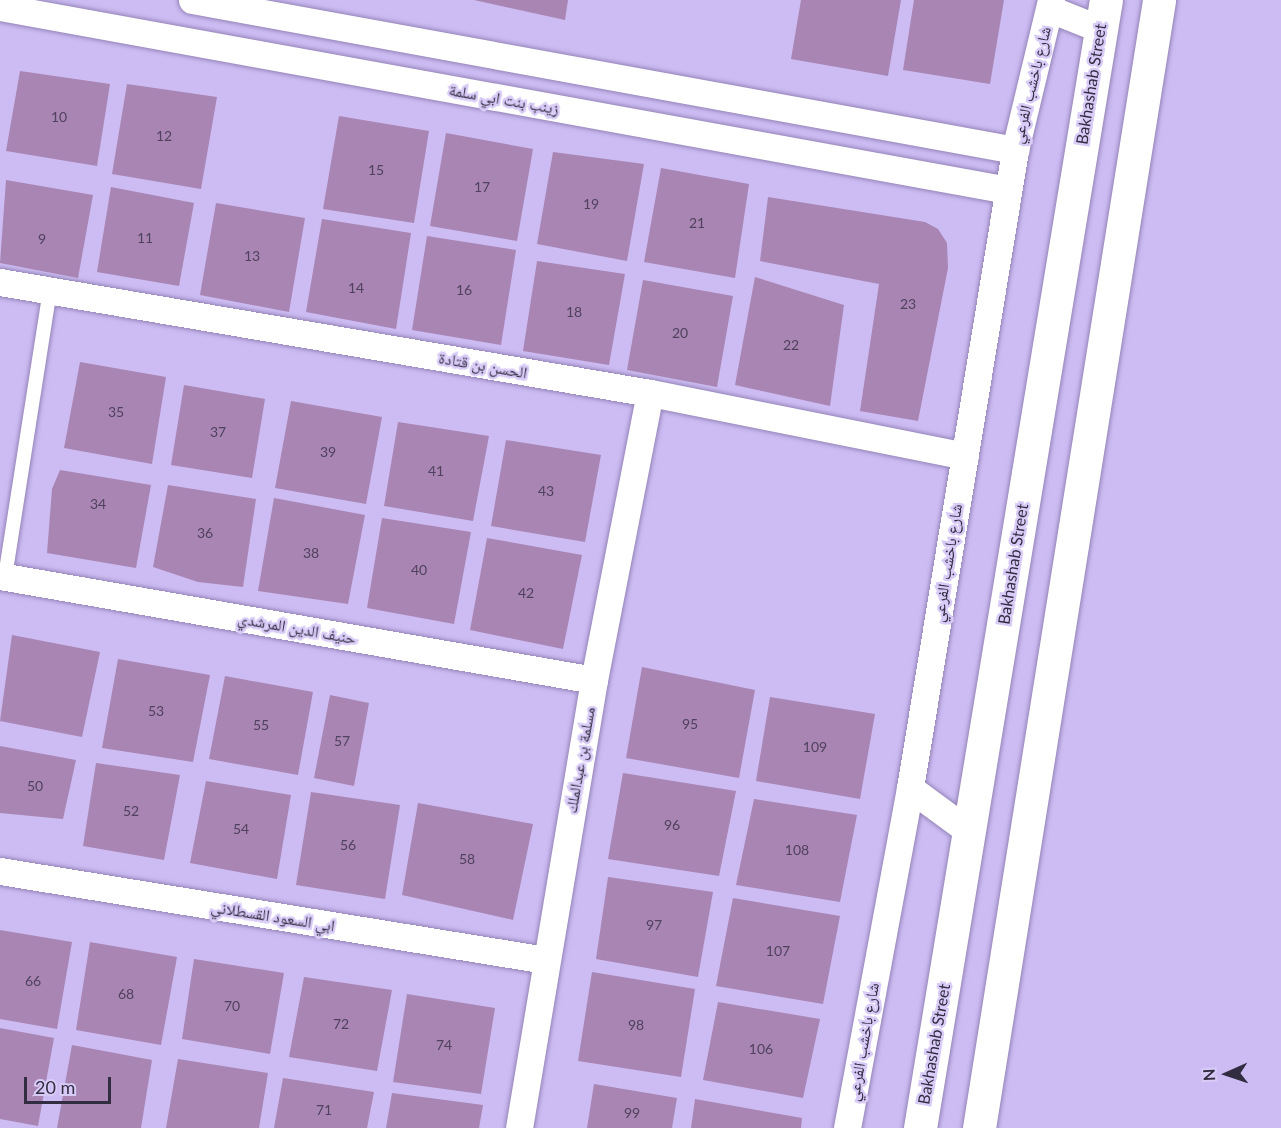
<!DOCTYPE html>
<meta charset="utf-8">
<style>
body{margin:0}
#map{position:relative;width:1281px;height:1128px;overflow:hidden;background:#ccbcf3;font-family:Lato,"Noto Naskh Arabic",sans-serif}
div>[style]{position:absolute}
.building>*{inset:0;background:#a985b3}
.roads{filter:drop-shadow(0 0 2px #9484b8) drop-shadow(0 0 2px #9484b8)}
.service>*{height:14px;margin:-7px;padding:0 7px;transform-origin:7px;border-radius:7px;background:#fff}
.minor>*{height:27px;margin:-13.5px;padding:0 13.5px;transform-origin:13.5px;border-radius:13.5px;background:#fff}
.secondary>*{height:33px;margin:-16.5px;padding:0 16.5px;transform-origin:16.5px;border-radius:16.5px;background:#fff}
span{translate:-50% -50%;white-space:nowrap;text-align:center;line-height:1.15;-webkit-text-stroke:5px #d8cbf7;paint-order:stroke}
.number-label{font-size:14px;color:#50425e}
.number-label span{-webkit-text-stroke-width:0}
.street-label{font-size:16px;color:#322c41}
.north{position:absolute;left:1197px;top:1044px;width:60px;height:60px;-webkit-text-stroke:4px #d8cbf7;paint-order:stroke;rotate:267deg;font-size:16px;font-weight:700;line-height:24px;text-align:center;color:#322c41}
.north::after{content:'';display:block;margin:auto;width:21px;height:27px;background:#322c41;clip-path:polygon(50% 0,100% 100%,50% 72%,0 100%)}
.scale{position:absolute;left:24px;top:1077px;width:87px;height:27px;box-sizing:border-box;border:3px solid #322c41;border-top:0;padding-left:8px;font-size:18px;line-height:21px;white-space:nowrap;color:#322c41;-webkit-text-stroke:4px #d8cbf7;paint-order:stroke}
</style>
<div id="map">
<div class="building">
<div style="clip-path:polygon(474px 0,568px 0,565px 20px)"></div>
<div style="clip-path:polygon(801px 0,901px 0,888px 76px,791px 59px)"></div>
<div style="clip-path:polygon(914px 0,1004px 0,990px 84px,903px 70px)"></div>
<div style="clip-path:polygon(20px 71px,110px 84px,97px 166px,6px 151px)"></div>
<div style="clip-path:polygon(127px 84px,217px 97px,201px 189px,112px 174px)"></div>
<div style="clip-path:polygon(339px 116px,429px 131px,414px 223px,323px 209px)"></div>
<div style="clip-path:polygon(446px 133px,533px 149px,517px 241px,430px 226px)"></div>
<div style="clip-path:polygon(553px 152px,644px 164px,627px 261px,537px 244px)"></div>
<div style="clip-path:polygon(661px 168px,749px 184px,735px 278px,644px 262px)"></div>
<div style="clip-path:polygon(6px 180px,93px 195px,78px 278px,0 263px)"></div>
<div style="clip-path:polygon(111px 187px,194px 203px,179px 286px,97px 272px)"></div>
<div style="clip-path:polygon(768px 197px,925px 222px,938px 229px,947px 243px,948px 268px,918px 421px,860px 411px,879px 284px,760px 261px)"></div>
<div style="clip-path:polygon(216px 203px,305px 218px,289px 312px,200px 295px)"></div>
<div style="clip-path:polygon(322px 219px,411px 233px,396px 329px,306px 312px)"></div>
<div style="clip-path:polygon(427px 236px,516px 250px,501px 345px,412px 330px)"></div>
<div style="clip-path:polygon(537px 261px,625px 274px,609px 365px,523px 351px)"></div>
<div style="clip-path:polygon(755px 277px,844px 305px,830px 406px,735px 385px)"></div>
<div style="clip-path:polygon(643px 280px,733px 296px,717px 387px,627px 370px)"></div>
<div style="clip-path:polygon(80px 362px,166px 377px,152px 464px,64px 448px)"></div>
<div style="clip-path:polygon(184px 385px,265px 399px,252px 478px,171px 465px)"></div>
<div style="clip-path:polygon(291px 401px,382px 417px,366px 504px,275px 488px)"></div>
<div style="clip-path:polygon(398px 422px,489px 436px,473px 521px,384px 506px)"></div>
<div style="clip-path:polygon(506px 440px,601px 455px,585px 542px,491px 526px)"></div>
<div style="clip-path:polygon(60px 470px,151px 485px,136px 568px,47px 553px,52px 489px)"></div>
<div style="clip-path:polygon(168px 485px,256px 499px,243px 587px,198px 582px,153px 567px)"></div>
<div style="clip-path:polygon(274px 498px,365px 515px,348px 604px,258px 591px)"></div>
<div style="clip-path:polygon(382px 518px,471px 532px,454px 624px,367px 608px)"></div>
<div style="clip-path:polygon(487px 538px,582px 555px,563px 649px,470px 630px)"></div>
<div style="clip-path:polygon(12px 635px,100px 652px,82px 737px,0 721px)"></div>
<div style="clip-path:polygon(118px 659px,210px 675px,193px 762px,102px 748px)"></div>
<div style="clip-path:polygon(642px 667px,755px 690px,739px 778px,626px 758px)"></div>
<div style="clip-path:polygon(225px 676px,313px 692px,298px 775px,209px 759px)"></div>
<div style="clip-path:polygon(330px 695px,369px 703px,354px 786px,314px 778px)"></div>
<div style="clip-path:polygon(770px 697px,875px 714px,860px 799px,756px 781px)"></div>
<div style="clip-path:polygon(0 746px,76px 760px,63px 819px,0 813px)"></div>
<div style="clip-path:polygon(96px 763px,180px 775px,164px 860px,83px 846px)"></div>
<div style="clip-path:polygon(623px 773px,736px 791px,719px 876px,608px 859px)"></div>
<div style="clip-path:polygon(206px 781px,291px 795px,277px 879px,190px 863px)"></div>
<div style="clip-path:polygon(311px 792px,400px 805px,385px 899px,296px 885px)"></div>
<div style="clip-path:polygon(754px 799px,857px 815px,840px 902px,736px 885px)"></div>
<div style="clip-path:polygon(418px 803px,533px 824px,513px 920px,402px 895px)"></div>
<div style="clip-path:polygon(608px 877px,713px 892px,698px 977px,596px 959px)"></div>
<div style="clip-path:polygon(733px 898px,840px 916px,823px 1004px,716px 986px)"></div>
<div style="clip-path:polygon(0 930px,72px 942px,57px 1029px,0 1019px)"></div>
<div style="clip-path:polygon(90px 942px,177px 957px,161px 1045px,76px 1030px)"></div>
<div style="clip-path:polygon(194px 959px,284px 973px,270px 1054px,182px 1039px)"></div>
<div style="clip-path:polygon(592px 972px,695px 989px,681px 1077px,578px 1061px)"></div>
<div style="clip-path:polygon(304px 977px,392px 990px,377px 1071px,289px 1057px)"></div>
<div style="clip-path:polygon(407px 994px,495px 1008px,481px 1094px,393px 1082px)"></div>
<div style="clip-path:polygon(718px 1002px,820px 1019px,803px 1098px,703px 1080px)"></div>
<div style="clip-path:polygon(0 1028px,54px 1038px,38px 1126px,0 1119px)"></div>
<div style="clip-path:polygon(72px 1045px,152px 1060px,141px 1128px,57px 1128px)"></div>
<div style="clip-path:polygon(178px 1059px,268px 1073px,259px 1128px,166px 1128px)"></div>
<div style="clip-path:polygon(283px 1078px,374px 1092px,367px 1128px,274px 1128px)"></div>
<div style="clip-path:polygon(594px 1084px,677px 1098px,672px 1128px,587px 1128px)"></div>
<div style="clip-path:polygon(392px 1093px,483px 1105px,479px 1128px,386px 1128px)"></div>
<div style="clip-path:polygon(695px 1099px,802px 1118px,801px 1128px,691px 1128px)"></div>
</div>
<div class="roads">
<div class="service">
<div style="left:5px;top:577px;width:290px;rotate:-81.1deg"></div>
</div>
<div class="minor">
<div style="left:192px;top:0;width:837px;rotate:10.33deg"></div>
<div style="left:0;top:7px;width:1024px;rotate:10.29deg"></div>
<div style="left:1050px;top:9px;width:54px;rotate:21.8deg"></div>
<div style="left:0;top:282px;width:659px;rotate:9.69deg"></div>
<div style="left:650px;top:393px;width:321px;rotate:11.3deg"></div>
<div style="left:0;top:576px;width:603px;rotate:9.93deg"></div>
<div style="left:910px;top:788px;width:74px;rotate:36.3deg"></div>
<div style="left:0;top:871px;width:553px;rotate:9.26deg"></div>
<div style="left:519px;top:1128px;width:454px;rotate:-80.5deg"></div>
<div style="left:594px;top:680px;width:292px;rotate:-79deg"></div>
<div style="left:847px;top:1128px;width:346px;rotate:-79.5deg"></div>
<div style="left:910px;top:788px;width:647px;rotate:-80.65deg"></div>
<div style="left:1015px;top:150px;width:154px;rotate:-76.5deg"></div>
</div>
<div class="secondary">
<div style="left:920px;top:1128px;width:1143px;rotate:-80.64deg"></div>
<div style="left:979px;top:1128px;width:1142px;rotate:-80.93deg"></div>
</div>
</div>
<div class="number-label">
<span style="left:59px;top:117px">10</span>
<span style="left:164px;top:136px">12</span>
<span style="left:376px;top:170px">15</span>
<span style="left:482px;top:187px">17</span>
<span style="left:591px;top:204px">19</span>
<span style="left:697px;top:223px">21</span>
<span style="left:145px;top:238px">11</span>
<span style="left:42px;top:239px">9</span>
<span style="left:252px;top:256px">13</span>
<span style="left:356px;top:288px">14</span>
<span style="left:464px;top:290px">16</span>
<span style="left:908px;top:304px">23</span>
<span style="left:574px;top:312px">18</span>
<span style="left:680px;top:333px">20</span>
<span style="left:791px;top:345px">22</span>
<span style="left:116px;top:412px">35</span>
<span style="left:218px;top:432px">37</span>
<span style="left:328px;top:452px">39</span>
<span style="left:436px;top:471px">41</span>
<span style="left:546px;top:491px">43</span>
<span style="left:98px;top:504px">34</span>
<span style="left:205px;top:533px">36</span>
<span style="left:311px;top:553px">38</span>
<span style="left:419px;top:570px">40</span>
<span style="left:526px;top:593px">42</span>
<span style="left:156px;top:711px">53</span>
<span style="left:690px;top:724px">95</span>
<span style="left:261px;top:725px">55</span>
<span style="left:342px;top:741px">57</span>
<span style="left:815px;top:747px">109</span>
<span style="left:35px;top:786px">50</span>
<span style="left:131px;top:811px">52</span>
<span style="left:672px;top:825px">96</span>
<span style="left:241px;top:829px">54</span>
<span style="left:348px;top:845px">56</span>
<span style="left:797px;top:850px">108</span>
<span style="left:467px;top:859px">58</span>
<span style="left:654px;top:925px">97</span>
<span style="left:778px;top:951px">107</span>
<span style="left:33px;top:981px">66</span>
<span style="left:126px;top:994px">68</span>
<span style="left:232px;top:1006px">70</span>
<span style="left:341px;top:1024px">72</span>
<span style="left:636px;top:1025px">98</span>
<span style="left:444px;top:1045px">74</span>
<span style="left:761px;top:1049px">106</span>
<span style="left:324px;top:1110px">71</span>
<span style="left:632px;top:1113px">99</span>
</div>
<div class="street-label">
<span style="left:1091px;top:84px;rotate:-81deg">Bakhashab Street</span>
<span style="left:1031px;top:85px;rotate:-76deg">شارع باخشب الفرعي</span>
<span style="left:504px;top:99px;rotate:10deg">زينب بنت ابي سلمة</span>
<span style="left:483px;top:365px;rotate:10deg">الحسن بن قتادة</span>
<span style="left:947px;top:563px;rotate:-81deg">شارع باخشب الفرعي</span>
<span style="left:1013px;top:564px;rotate:-81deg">Bakhashab Street</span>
<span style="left:297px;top:628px;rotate:10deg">حنيف الدين المرشدي</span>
<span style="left:580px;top:760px;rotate:-80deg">مسلمة بن عبدالملك</span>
<span style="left:273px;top:916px;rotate:9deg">ابي السعود القسطلاني</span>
<span style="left:863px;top:1042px;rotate:-80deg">شارع باخشب الفرعي</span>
<span style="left:934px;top:1044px;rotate:-80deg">Bakhashab Street</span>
</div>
<div class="north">N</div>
<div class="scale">20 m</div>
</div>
